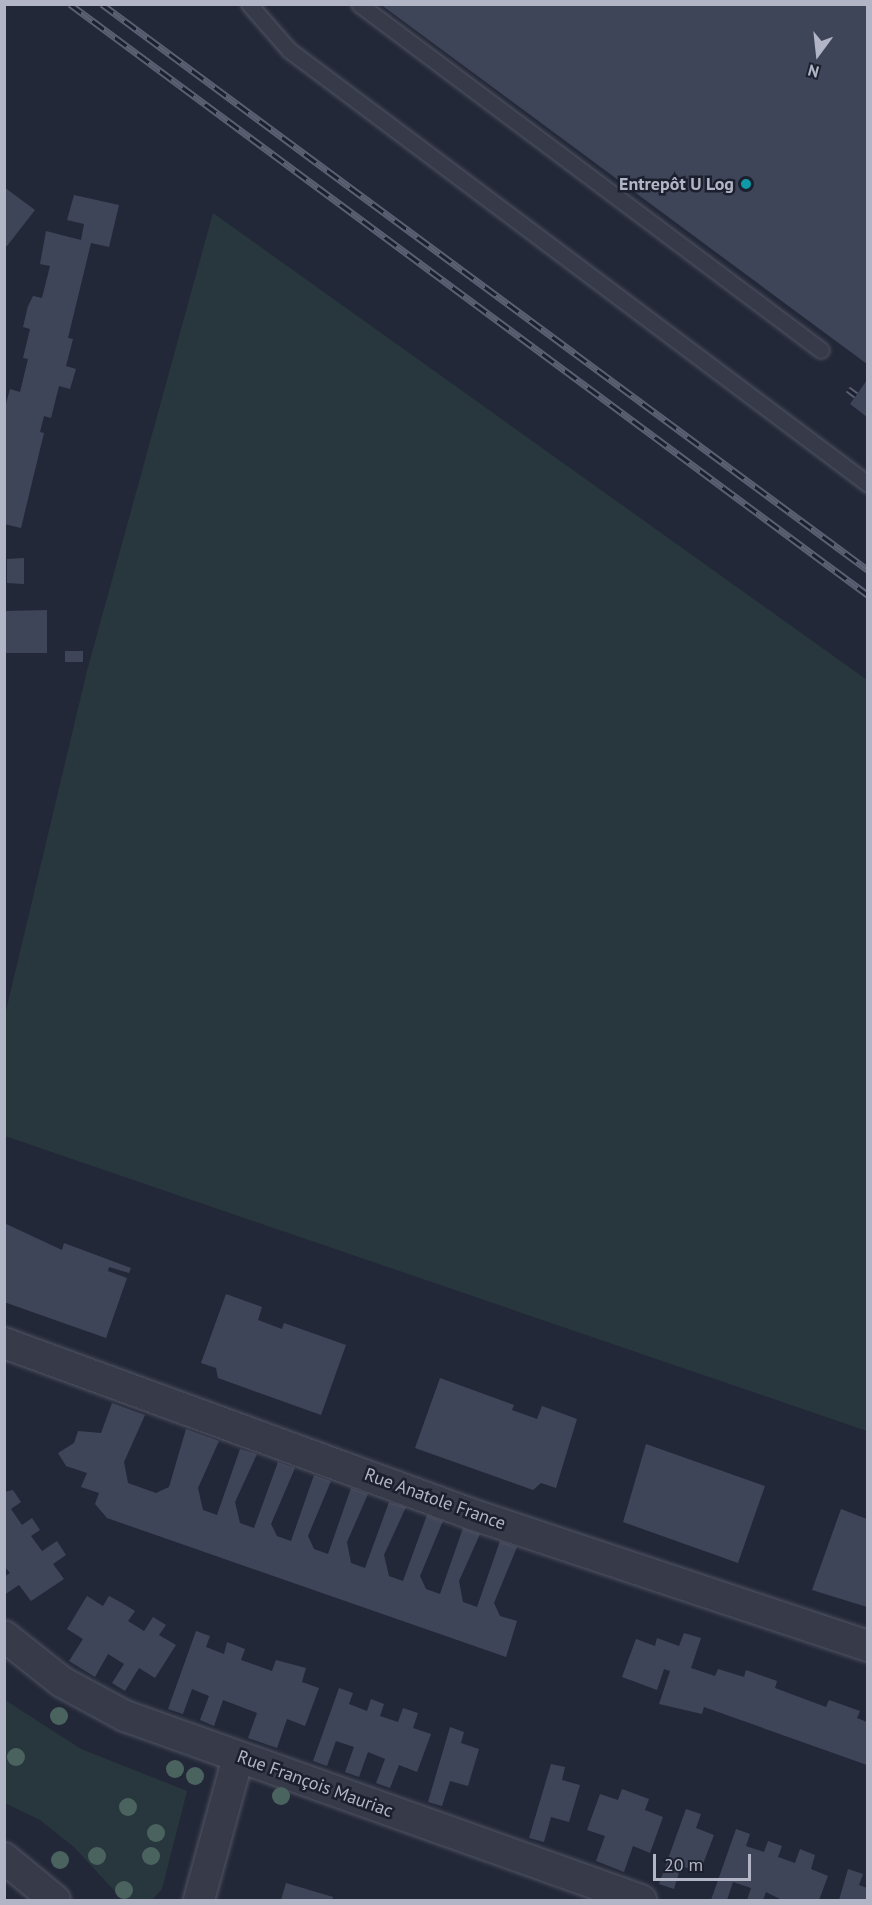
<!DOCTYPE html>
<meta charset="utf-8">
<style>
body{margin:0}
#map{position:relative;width:872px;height:1905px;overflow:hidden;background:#232838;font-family:"PT Sans",sans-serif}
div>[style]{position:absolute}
.green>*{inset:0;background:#28373d}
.building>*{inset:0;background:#3f4558}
.roads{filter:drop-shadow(0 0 2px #525564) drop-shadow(0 0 2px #525564)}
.service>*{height:15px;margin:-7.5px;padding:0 7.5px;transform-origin:7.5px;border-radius:7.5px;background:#373a49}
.minor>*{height:30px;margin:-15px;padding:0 15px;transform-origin:15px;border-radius:15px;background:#373a49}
.rail>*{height:7px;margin-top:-3.5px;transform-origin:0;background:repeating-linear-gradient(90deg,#1c202e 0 14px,#5b5f72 0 28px);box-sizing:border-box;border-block:2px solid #5b5f72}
.trees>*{width:18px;height:18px;margin:-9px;border-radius:50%;background:#4a635e}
.dots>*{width:16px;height:16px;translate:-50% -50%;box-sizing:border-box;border:3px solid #1c202e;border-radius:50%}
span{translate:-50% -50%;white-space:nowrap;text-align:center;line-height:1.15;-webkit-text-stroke:5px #1c202e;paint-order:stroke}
.poi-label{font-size:18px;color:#b2b5c5;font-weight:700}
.right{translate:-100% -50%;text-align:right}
.street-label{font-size:18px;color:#b2b5c5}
.frame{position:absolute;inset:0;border:6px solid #b2b5c5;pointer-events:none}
.north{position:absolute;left:788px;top:24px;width:60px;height:60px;-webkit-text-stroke:4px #1c202e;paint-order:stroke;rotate:195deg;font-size:16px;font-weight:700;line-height:24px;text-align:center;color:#b2b5c5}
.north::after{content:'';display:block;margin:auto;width:21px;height:27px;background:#b2b5c5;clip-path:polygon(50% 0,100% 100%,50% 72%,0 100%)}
.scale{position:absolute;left:653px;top:1854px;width:98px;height:27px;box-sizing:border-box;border:3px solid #b2b5c5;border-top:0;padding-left:8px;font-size:18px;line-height:21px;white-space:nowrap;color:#b2b5c5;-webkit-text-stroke:4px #1c202e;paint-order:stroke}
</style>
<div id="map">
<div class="green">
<div style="clip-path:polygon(213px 213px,867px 680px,867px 1431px,5px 1136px,5px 1015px,87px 671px)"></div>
<div style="clip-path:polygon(5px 1700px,81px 1749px,187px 1791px,162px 1889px,152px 1900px,123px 1900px,74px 1847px,40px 1820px,5px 1803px)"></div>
</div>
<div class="building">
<div style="clip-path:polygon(380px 4px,867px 4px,867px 364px)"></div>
<div style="clip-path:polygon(4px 187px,35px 210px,7px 246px,4px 245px)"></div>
<div style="clip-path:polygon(74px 195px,119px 205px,109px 247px,91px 243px,68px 338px,73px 339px,66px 366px,76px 369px,70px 389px,59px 386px,51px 418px,44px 416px,40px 432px,44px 433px,21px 528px,4px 524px,4px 411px,10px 389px,20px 392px,28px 359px,23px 358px,30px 329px,23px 327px,28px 306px,33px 296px,42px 298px,50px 266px,40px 264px,46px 231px,81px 240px,84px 224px,67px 220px)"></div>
<div style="clip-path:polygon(867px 380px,867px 417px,850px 404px)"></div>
<div style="clip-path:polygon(24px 558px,24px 584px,7px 583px,7px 559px)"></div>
<div style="clip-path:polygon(47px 610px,47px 653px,4px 653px,5px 611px)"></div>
<div style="clip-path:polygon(65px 651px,83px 651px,83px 662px,65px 662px)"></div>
<div style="clip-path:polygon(4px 1223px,62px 1250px,64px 1243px,131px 1268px,129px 1273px,109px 1267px,108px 1271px,127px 1278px,106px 1338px,4px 1302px)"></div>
<div style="clip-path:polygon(226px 1294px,262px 1307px,258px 1320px,282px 1329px,284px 1323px,346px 1345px,321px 1415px,218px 1378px,216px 1368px,201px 1363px)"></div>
<div style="clip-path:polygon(440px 1378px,514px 1405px,512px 1410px,537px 1419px,542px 1406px,577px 1419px,556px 1488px,541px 1483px,533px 1490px,415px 1448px)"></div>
<div style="clip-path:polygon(112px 1403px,145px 1415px,124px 1462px,128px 1483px,156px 1493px,169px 1487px,186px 1429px,219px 1441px,198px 1488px,203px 1510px,217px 1515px,240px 1449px,257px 1454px,235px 1502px,240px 1523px,254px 1528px,278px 1462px,295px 1468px,271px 1524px,277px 1536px,291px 1541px,314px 1475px,331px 1481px,308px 1536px,314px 1549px,328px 1554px,351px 1488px,368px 1494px,347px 1542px,351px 1563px,365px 1568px,389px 1502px,406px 1507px,384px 1555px,389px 1576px,403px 1581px,427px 1515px,443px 1521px,420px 1576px,426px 1589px,440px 1594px,463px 1528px,480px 1534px,459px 1581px,463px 1602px,477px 1607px,500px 1541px,517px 1547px,494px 1603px,500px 1616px,517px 1621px,506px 1657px,107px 1518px,95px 1504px,99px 1493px,81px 1487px,87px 1473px,66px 1466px,58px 1453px,74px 1443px,78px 1431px,101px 1433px)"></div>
<div style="clip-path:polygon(646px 1444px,765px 1486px,738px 1563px,623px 1522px)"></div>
<div style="clip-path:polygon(13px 1490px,21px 1502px,11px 1509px,22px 1525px,32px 1518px,40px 1530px,31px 1536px,42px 1551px,57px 1541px,66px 1555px,53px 1564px,64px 1579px,31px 1601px,19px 1585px,4px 1595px,4px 1577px,10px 1573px,4px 1566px,4px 1492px)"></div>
<div style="clip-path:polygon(841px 1509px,867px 1519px,867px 1607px,812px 1590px)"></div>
<div style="clip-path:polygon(87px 1596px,103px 1606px,109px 1596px,122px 1603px,135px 1611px,128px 1621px,144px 1631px,153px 1617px,166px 1625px,159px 1635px,176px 1645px,155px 1678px,139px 1668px,125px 1691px,112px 1683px,124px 1664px,108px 1654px,95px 1677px,69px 1661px,83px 1639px,67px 1629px)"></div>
<div style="clip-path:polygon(196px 1631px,210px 1636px,206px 1647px,224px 1654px,227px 1642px,245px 1649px,241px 1660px,272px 1671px,276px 1660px,306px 1668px,302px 1682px,319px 1688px,305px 1726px,287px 1719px,277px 1748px,248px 1738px,257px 1713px,223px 1700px,214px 1726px,200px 1720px,209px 1696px,192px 1689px,183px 1714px,168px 1709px)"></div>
<div style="clip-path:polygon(684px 1633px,701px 1638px,691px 1668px,715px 1676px,718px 1669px,744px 1677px,746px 1670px,777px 1681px,775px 1688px,826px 1707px,829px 1700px,860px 1711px,857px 1718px,867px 1722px,867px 1765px,704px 1707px,702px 1714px,659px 1704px,670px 1671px,664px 1669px,657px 1690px,622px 1677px,636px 1639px,655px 1646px,657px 1638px,679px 1646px)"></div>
<div style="clip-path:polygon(339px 1688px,353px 1693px,349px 1704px,367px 1711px,371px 1699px,384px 1704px,380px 1716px,398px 1722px,403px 1708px,418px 1713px,413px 1728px,431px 1734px,417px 1772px,399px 1765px,390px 1788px,376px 1783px,385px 1759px,368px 1752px,359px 1777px,345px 1772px,354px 1747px,336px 1741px,327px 1766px,313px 1761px)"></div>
<div style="clip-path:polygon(450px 1727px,464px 1732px,461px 1743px,479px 1749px,468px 1786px,450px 1781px,442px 1806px,428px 1802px)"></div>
<div style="clip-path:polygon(551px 1764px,565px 1767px,562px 1780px,580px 1785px,569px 1822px,551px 1817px,544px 1842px,529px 1838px)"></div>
<div style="clip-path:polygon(622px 1789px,649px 1799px,645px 1810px,663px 1817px,650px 1853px,633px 1846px,624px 1872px,596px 1861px,605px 1836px,587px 1830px,600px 1794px,618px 1800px)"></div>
<div style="clip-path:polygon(686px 1809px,701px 1814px,696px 1828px,714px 1835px,700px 1872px,681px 1866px,674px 1889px,659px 1884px)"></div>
<div style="clip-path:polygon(736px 1829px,750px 1834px,746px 1846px,764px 1852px,768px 1841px,782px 1846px,778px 1857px,795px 1863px,800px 1849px,815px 1855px,811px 1869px,828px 1876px,819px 1900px,782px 1900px,766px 1892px,763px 1900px,747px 1900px,751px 1888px,733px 1882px,727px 1900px,711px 1900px)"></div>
<div style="clip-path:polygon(848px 1869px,863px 1874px,859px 1885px,867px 1888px,867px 1900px,839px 1900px)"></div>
<div style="clip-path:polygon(286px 1883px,333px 1897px,332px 1900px,281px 1900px)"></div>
</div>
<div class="roads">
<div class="service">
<div style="left:249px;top:4px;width:61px;rotate:49deg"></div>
<div style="left:289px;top:50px;width:724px;rotate:36.85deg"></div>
<div style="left:359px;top:4px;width:577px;rotate:36.83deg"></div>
</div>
<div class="minor">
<div style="left:4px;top:1343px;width:494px;rotate:20.1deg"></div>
<div style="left:468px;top:1513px;width:422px;rotate:18.4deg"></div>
<div style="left:4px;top:1636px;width:74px;rotate:38.4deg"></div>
<div style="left:62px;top:1682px;width:72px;rotate:28.4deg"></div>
<div style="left:125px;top:1716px;width:548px;rotate:19.63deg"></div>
<div style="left:4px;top:1858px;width:66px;rotate:39.5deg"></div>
<div style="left:199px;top:1900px;width:148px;rotate:-74.7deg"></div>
</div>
</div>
<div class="rail">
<div style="left:70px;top:4px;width:993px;rotate:36.52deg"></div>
<div style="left:102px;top:4px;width:952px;rotate:36.46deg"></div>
<div style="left:848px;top:389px;width:10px;rotate:37deg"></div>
</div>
<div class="trees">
<div style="left:59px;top:1716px"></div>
<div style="left:16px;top:1757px"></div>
<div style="left:175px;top:1769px"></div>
<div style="left:195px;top:1776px"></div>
<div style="left:281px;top:1796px"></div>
<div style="left:128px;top:1807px"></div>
<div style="left:156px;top:1833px"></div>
<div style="left:97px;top:1856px"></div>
<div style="left:151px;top:1856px"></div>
<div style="left:60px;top:1860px"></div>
<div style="left:124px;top:1890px"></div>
</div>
<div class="dots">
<div style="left:746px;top:184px;background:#0f9aa8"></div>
</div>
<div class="poi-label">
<span class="right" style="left:734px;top:184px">Entrepôt U Log</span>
</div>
<div class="street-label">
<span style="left:435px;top:1499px;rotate:20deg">Rue Anatole France</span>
<span style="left:315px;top:1784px;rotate:20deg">Rue François Mauriac</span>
</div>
<div class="frame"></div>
<div class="north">N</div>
<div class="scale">20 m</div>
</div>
